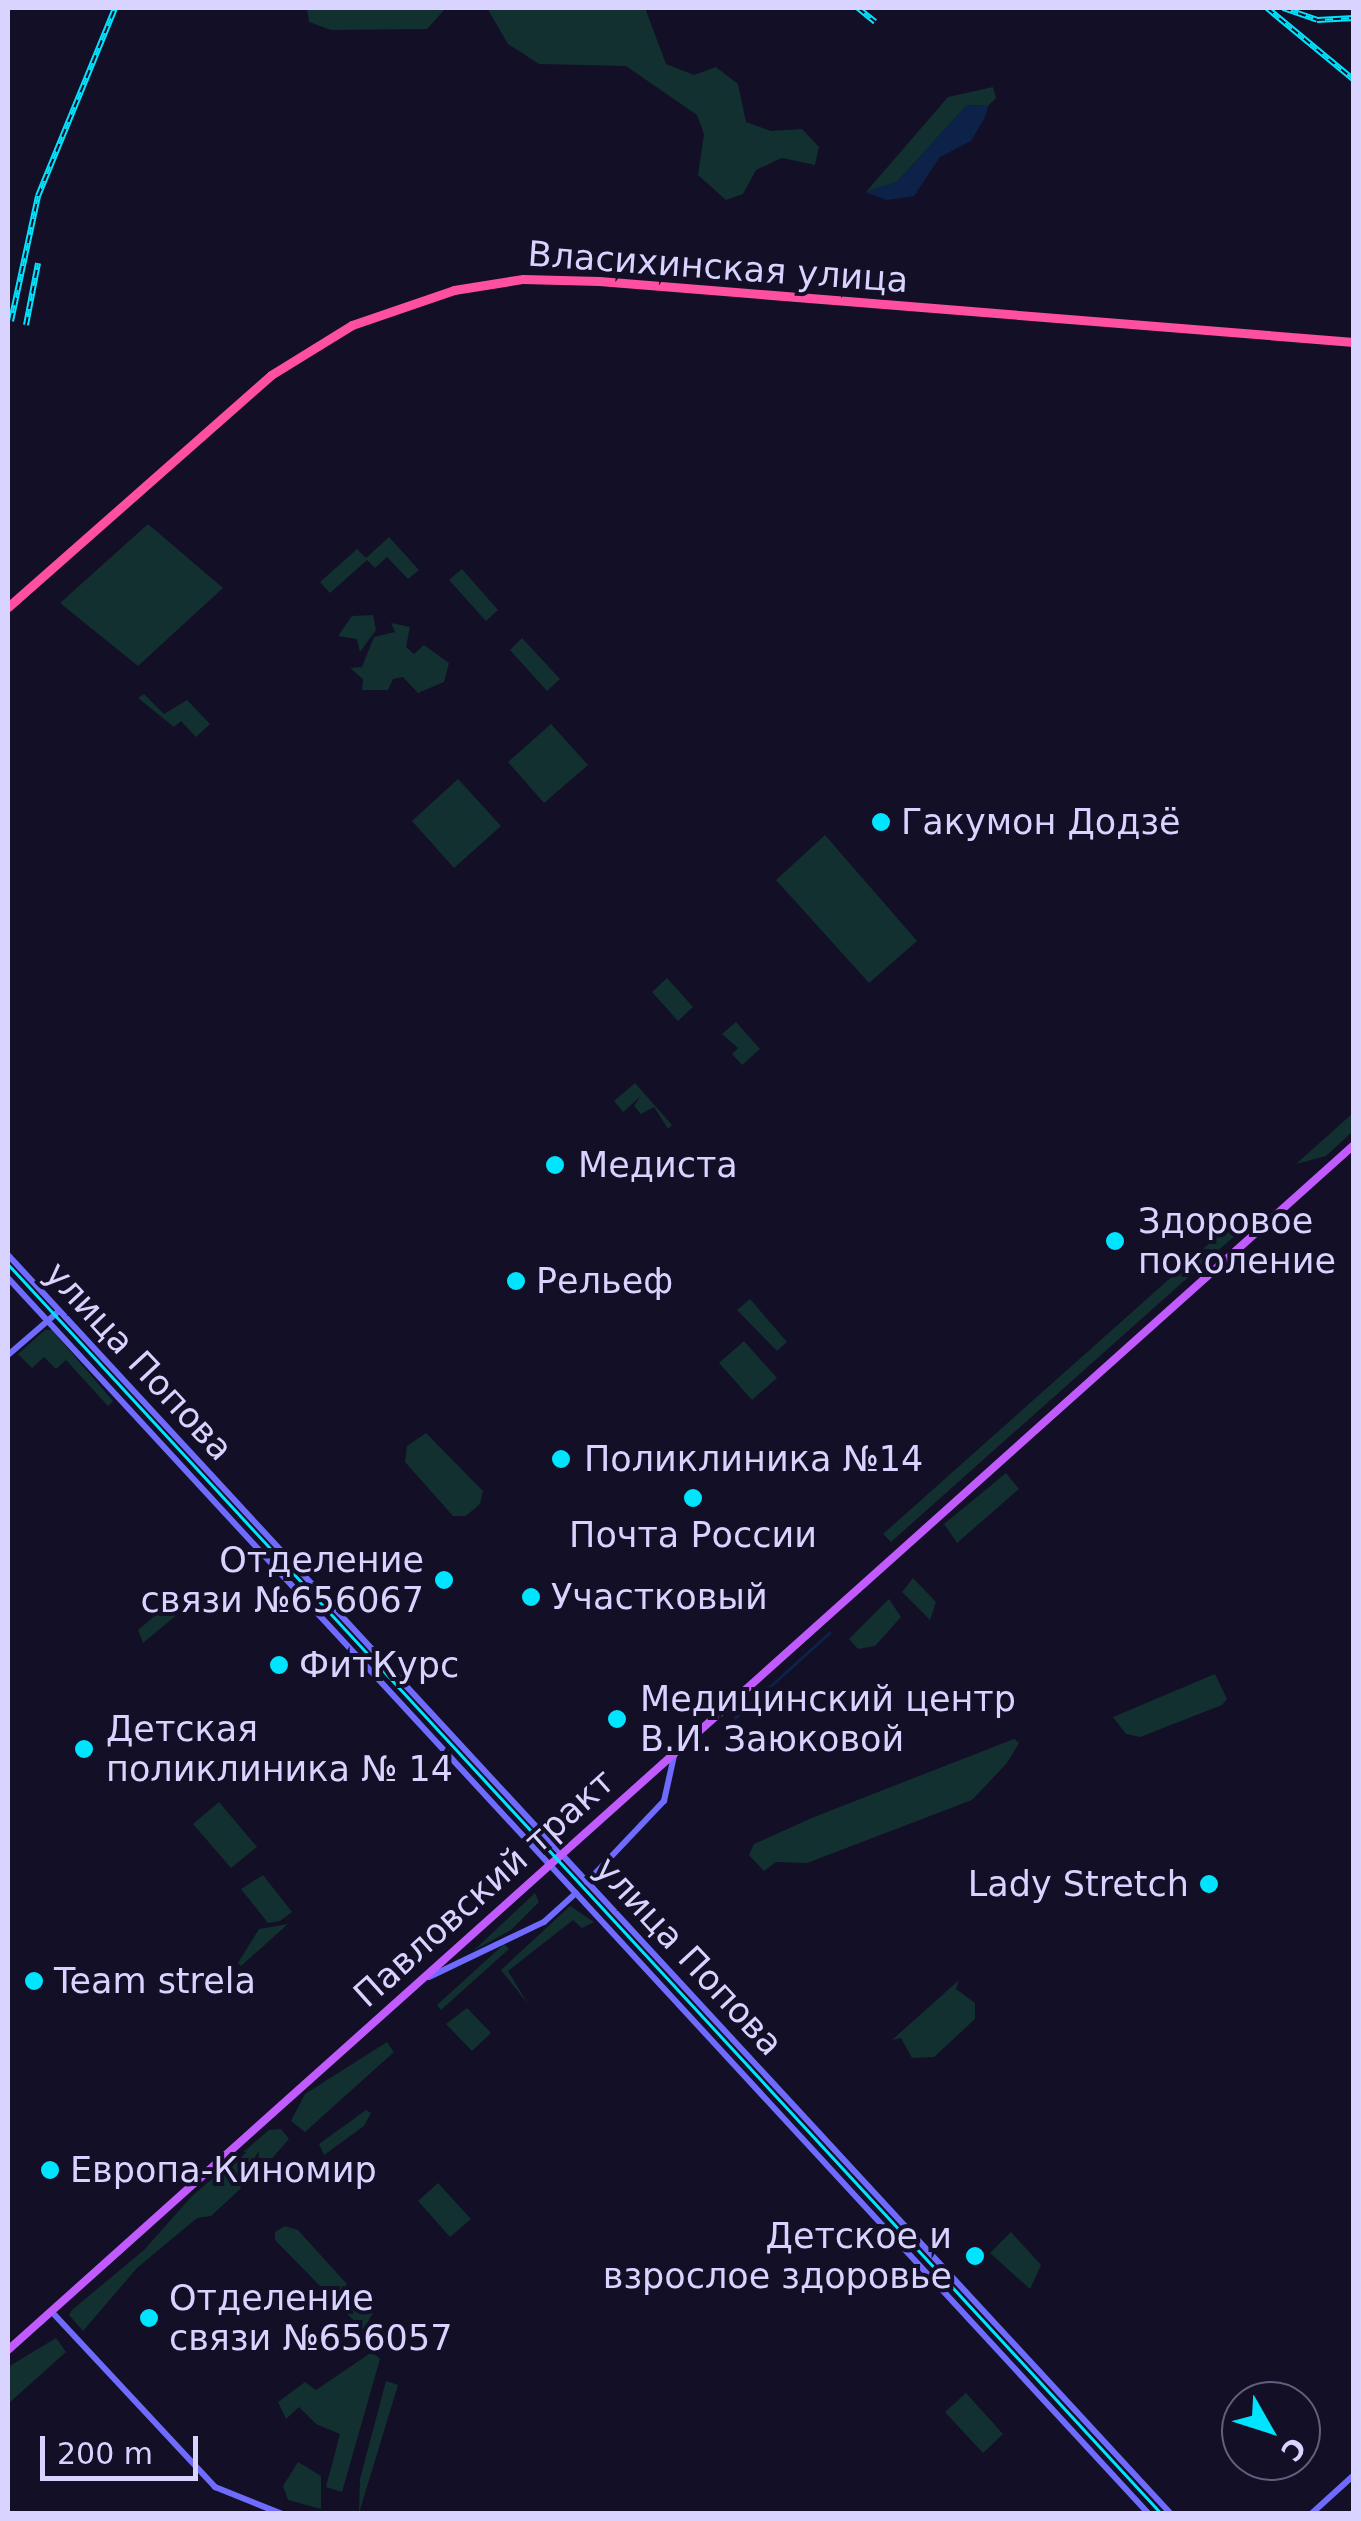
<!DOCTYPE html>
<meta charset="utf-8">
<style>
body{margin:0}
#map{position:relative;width:1361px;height:2521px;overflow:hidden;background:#130f26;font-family:"DejaVu Sans",sans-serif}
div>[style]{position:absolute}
.green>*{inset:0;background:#12302f}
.water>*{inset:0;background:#0c2248}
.stream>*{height:2.5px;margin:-1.25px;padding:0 1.25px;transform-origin:1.25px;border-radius:1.25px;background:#0c2248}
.secondary>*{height:6px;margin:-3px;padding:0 3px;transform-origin:3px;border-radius:3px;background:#6f6bff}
.primary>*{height:8px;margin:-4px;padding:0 4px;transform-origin:4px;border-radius:4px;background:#c25bff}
.highway>*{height:9px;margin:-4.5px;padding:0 4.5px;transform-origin:4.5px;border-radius:4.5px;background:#ff4fa3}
.tram>*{height:2.5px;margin:-1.25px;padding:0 1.25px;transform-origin:1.25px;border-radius:1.25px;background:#00e5ff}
.rail>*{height:6px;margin-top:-3px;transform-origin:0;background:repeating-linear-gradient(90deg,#130f26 0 8px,#00e5ff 0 16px);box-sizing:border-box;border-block:2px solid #00e5ff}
.dots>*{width:28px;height:28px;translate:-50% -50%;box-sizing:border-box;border:5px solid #130f26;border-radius:50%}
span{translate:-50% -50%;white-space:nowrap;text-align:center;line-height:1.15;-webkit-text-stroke:8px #130f26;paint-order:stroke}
.street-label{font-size:35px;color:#d9d4ff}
.poi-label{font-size:35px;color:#d9d4ff}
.left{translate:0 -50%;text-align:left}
.right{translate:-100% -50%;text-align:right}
.frame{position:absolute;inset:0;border:10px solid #d9d4ff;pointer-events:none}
.north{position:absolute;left:1221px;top:2381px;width:100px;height:100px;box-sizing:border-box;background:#130f26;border:2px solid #625e7d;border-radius:50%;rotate:129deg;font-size:28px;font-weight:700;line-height:40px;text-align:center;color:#d9d4ff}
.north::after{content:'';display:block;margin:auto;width:35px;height:45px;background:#00e5ff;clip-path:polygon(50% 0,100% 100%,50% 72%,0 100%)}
.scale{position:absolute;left:40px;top:2436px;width:158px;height:45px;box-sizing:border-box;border:5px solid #d9d4ff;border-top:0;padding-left:12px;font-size:30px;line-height:35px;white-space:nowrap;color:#d9d4ff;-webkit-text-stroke:8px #130f26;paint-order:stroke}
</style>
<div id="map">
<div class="green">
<div style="clip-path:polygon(307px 8px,446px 8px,427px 29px,331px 30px,309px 22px)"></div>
<div style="clip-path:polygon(487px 8px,645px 8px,666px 64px,694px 75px,716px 67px,738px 84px,746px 122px,771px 131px,802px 129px,819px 147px,815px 165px,782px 158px,756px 170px,743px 194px,726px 200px,698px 175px,704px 134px,697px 115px,626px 66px,539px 64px,508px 44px)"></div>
<div style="clip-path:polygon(993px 87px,996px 98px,988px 106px,967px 105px,897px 182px,866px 192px,948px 97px)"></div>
<div style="clip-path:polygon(148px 524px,223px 588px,138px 666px,60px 603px)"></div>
<div style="clip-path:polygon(389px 537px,419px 570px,408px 579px,387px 557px,375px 568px,367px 560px,330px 593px,320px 582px,357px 549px,366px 558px)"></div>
<div style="clip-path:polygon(462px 569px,498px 610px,486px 621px,449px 580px)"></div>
<div style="clip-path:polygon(373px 615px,376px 630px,360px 652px,357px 639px,338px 636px,352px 616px)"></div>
<div style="clip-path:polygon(391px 623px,410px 627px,406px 647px,414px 654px,424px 645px,449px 663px,444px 682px,418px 693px,403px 677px,393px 679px,388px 690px,362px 690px,363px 679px,350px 668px,362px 667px,374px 637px,395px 632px)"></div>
<div style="clip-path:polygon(522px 638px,560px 679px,547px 691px,510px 650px)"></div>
<div style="clip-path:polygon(144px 694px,164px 714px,187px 700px,210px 724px,196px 737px,181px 721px,174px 727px,138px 698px)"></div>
<div style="clip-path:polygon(551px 724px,588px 765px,544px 803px,508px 762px)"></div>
<div style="clip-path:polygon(458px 779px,501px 826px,454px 868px,412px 821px)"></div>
<div style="clip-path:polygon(825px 835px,917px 941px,869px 983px,776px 880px)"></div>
<div style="clip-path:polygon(667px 978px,693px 1007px,678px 1021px,652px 992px)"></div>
<div style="clip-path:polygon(736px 1022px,760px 1049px,742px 1065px,732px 1054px,738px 1048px,722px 1034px)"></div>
<div style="clip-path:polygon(635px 1083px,672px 1125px,668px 1129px,654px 1107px,641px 1114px,634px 1106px,640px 1097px,623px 1112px,614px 1101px)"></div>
<div style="clip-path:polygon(1353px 1113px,1353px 1131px,1326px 1156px,1296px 1164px)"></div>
<div style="clip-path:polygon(1231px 1224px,1239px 1232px,891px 1542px,883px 1534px)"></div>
<div style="clip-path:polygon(750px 1299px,787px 1342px,777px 1351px,737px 1310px)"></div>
<div style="clip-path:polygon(45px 1330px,52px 1330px,113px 1401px,108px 1406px,66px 1360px,56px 1369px,44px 1357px,32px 1368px,18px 1354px)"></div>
<div style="clip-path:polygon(744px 1341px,777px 1378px,752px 1400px,719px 1363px)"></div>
<div style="clip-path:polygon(426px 1433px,483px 1491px,480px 1504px,466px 1516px,453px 1516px,405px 1462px,407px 1446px)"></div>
<div style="clip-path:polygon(1006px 1473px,1019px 1489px,957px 1543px,944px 1524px)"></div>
<div style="clip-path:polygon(913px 1578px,936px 1602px,930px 1620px,902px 1592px)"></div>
<div style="clip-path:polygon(182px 1593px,191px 1603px,143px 1643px,138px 1630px)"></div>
<div style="clip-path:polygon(889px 1599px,901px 1617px,875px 1646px,858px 1649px,849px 1639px)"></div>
<div style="clip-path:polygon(1215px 1674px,1227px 1699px,1222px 1705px,1140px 1737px,1126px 1734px,1113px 1717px)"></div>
<div style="clip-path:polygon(1014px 1739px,1019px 1743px,1007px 1763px,972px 1800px,807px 1863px,776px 1862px,764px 1871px,749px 1855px,754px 1844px,814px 1817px)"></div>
<div style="clip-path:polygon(219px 1802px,257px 1847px,231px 1868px,193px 1824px)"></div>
<div style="clip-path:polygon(263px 1875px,292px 1912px,280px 1921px,268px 1923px,241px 1889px)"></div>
<div style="clip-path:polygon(535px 1893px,539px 1902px,511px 1930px,473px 1951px)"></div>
<div style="clip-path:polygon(570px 1906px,594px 1922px,582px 1928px,573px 1920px,508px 1971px,528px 2004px,501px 1970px)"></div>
<div style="clip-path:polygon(288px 1924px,241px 1966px,238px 1963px,259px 1929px)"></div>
<div style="clip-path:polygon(504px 1944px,509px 1949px,441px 2010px,437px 2005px)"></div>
<div style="clip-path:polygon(959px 1980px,956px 1989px,975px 2003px,975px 2019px,934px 2057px,912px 2058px,901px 2038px,892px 2040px)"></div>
<div style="clip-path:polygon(467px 2008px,491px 2033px,472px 2051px,446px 2024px)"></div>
<div style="clip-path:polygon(387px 2042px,394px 2052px,305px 2132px,291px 2121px,305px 2094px)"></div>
<div style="clip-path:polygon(366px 2110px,371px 2113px,364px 2126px,324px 2155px,319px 2144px)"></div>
<div style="clip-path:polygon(281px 2129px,289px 2139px,268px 2163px,211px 2216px,197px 2218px,137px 2268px,83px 2331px,69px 2315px,72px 2310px,144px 2250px,192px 2196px,269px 2130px)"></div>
<div style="clip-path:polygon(438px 2183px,471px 2219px,450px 2237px,418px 2201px)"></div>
<div style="clip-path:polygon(285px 2226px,298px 2230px,373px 2313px,363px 2330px,275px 2240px,275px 2232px)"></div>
<div style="clip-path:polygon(1011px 2232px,1041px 2265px,1030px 2289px,990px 2253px)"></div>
<div style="clip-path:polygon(56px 2338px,66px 2352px,8px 2404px,8px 2367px)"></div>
<div style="clip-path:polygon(372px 2352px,380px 2359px,342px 2492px,326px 2487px,340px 2434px,316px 2424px,299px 2407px,286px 2419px,278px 2402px,305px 2382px,316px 2390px)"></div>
<div style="clip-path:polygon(386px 2381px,398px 2385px,359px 2513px,360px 2479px)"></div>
<div style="clip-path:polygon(966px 2393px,1003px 2434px,983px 2453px,945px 2412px)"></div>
<div style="clip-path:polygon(298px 2462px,321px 2476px,321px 2509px,288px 2500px,283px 2486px)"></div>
</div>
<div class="water">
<div style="clip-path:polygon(967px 105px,988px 106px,985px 117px,971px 141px,940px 157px,914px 196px,887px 200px,865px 192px,897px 182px)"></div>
</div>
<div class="stream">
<div style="left:735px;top:1718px;width:127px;rotate:-42.1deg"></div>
</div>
<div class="secondary">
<div style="left:8px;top:1255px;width:1714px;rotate:47.27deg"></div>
<div style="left:8px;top:1278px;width:1682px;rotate:47.29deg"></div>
<div style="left:8px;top:1355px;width:67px;rotate:-40.8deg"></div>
<div style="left:587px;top:1882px;width:112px;rotate:-46.5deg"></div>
<div style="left:664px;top:1801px;width:46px;rotate:-77.5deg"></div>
<div style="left:429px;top:1977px;width:127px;rotate:-25.6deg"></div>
<div style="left:544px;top:1922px;width:43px;rotate:-42.2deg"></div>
<div style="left:51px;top:2311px;width:241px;rotate:47deg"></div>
<div style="left:215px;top:2487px;width:72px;rotate:21.9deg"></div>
<div style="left:1311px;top:2514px;width:58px;rotate:-42.2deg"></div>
</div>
<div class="primary">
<div style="left:8px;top:2350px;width:1807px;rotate:-41.84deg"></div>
</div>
<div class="highway">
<div style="left:8px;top:607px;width:351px;rotate:-41.4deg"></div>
<div style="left:271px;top:375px;width:95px;rotate:-31.7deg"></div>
<div style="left:352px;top:325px;width:108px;rotate:-18.9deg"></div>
<div style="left:454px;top:290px;width:70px;rotate:-9.1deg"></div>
<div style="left:523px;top:279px;width:76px;rotate:1.5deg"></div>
<div style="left:599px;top:281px;width:757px;rotate:4.62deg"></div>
</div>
<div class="tram">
<div style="left:8px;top:1264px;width:1701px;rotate:47.29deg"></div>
</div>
<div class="rail">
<div style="left:858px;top:8px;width:22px;rotate:39deg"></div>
<div style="left:1267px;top:8px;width:113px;rotate:39.6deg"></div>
<div style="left:1283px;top:8px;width:36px;rotate:19deg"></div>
<div style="left:1317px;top:20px;width:37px;rotate:-3deg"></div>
<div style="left:11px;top:321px;width:128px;rotate:-77.8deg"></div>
<div style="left:38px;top:196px;width:203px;rotate:-67.7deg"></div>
<div style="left:26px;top:325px;width:63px;rotate:-79deg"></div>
</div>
<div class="dots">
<div style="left:881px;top:822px;background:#00e5ff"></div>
<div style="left:555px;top:1165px;background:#00e5ff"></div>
<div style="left:1115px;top:1241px;background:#00e5ff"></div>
<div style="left:516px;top:1281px;background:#00e5ff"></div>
<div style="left:561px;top:1459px;background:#00e5ff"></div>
<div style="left:693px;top:1498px;background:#00e5ff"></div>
<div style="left:444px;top:1580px;background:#00e5ff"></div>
<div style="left:531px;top:1597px;background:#00e5ff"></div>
<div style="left:279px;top:1665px;background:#00e5ff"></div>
<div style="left:617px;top:1719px;background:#00e5ff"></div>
<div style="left:84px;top:1749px;background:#00e5ff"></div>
<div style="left:1209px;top:1884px;background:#00e5ff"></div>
<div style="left:34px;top:1981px;background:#00e5ff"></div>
<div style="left:50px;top:2170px;background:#00e5ff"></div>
<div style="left:975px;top:2256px;background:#00e5ff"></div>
<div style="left:149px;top:2318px;background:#00e5ff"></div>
</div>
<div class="street-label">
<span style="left:718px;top:267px;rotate:4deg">Власихинская улица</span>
<span style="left:139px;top:1361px;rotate:47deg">улица Попова</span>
<span style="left:484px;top:1888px;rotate:-42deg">Павловский тракт</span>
<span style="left:689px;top:1956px;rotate:47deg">улица Попова</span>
</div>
<div class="poi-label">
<span class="left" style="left:901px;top:822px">Гакумон Додзё</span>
<span class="left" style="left:578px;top:1165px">Медиста</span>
<span class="left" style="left:1138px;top:1241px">Здоровое<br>поколение</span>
<span class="left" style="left:536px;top:1281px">Рельеф</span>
<span class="left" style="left:584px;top:1459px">Поликлиника №14</span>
<span style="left:693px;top:1535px">Почта России</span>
<span class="right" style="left:424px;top:1580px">Отделение<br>связи №656067</span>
<span class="left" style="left:551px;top:1597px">Участковый</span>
<span class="left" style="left:299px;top:1665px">ФитКурс</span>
<span class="left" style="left:640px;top:1719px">Медицинский центр<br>В.И. Заюковой</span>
<span class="left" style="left:106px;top:1749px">Детская<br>поликлиника № 14</span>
<span class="right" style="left:1189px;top:1884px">Lady Stretch</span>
<span class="left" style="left:54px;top:1981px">Team strela</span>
<span class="left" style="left:70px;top:2170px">Европа-Киномир</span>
<span class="right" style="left:952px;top:2256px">Детское и<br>взрослое здоровье</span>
<span class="left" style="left:169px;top:2318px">Отделение<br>связи №656057</span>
</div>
<div class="frame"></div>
<div class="north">С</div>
<div class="scale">200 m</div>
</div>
